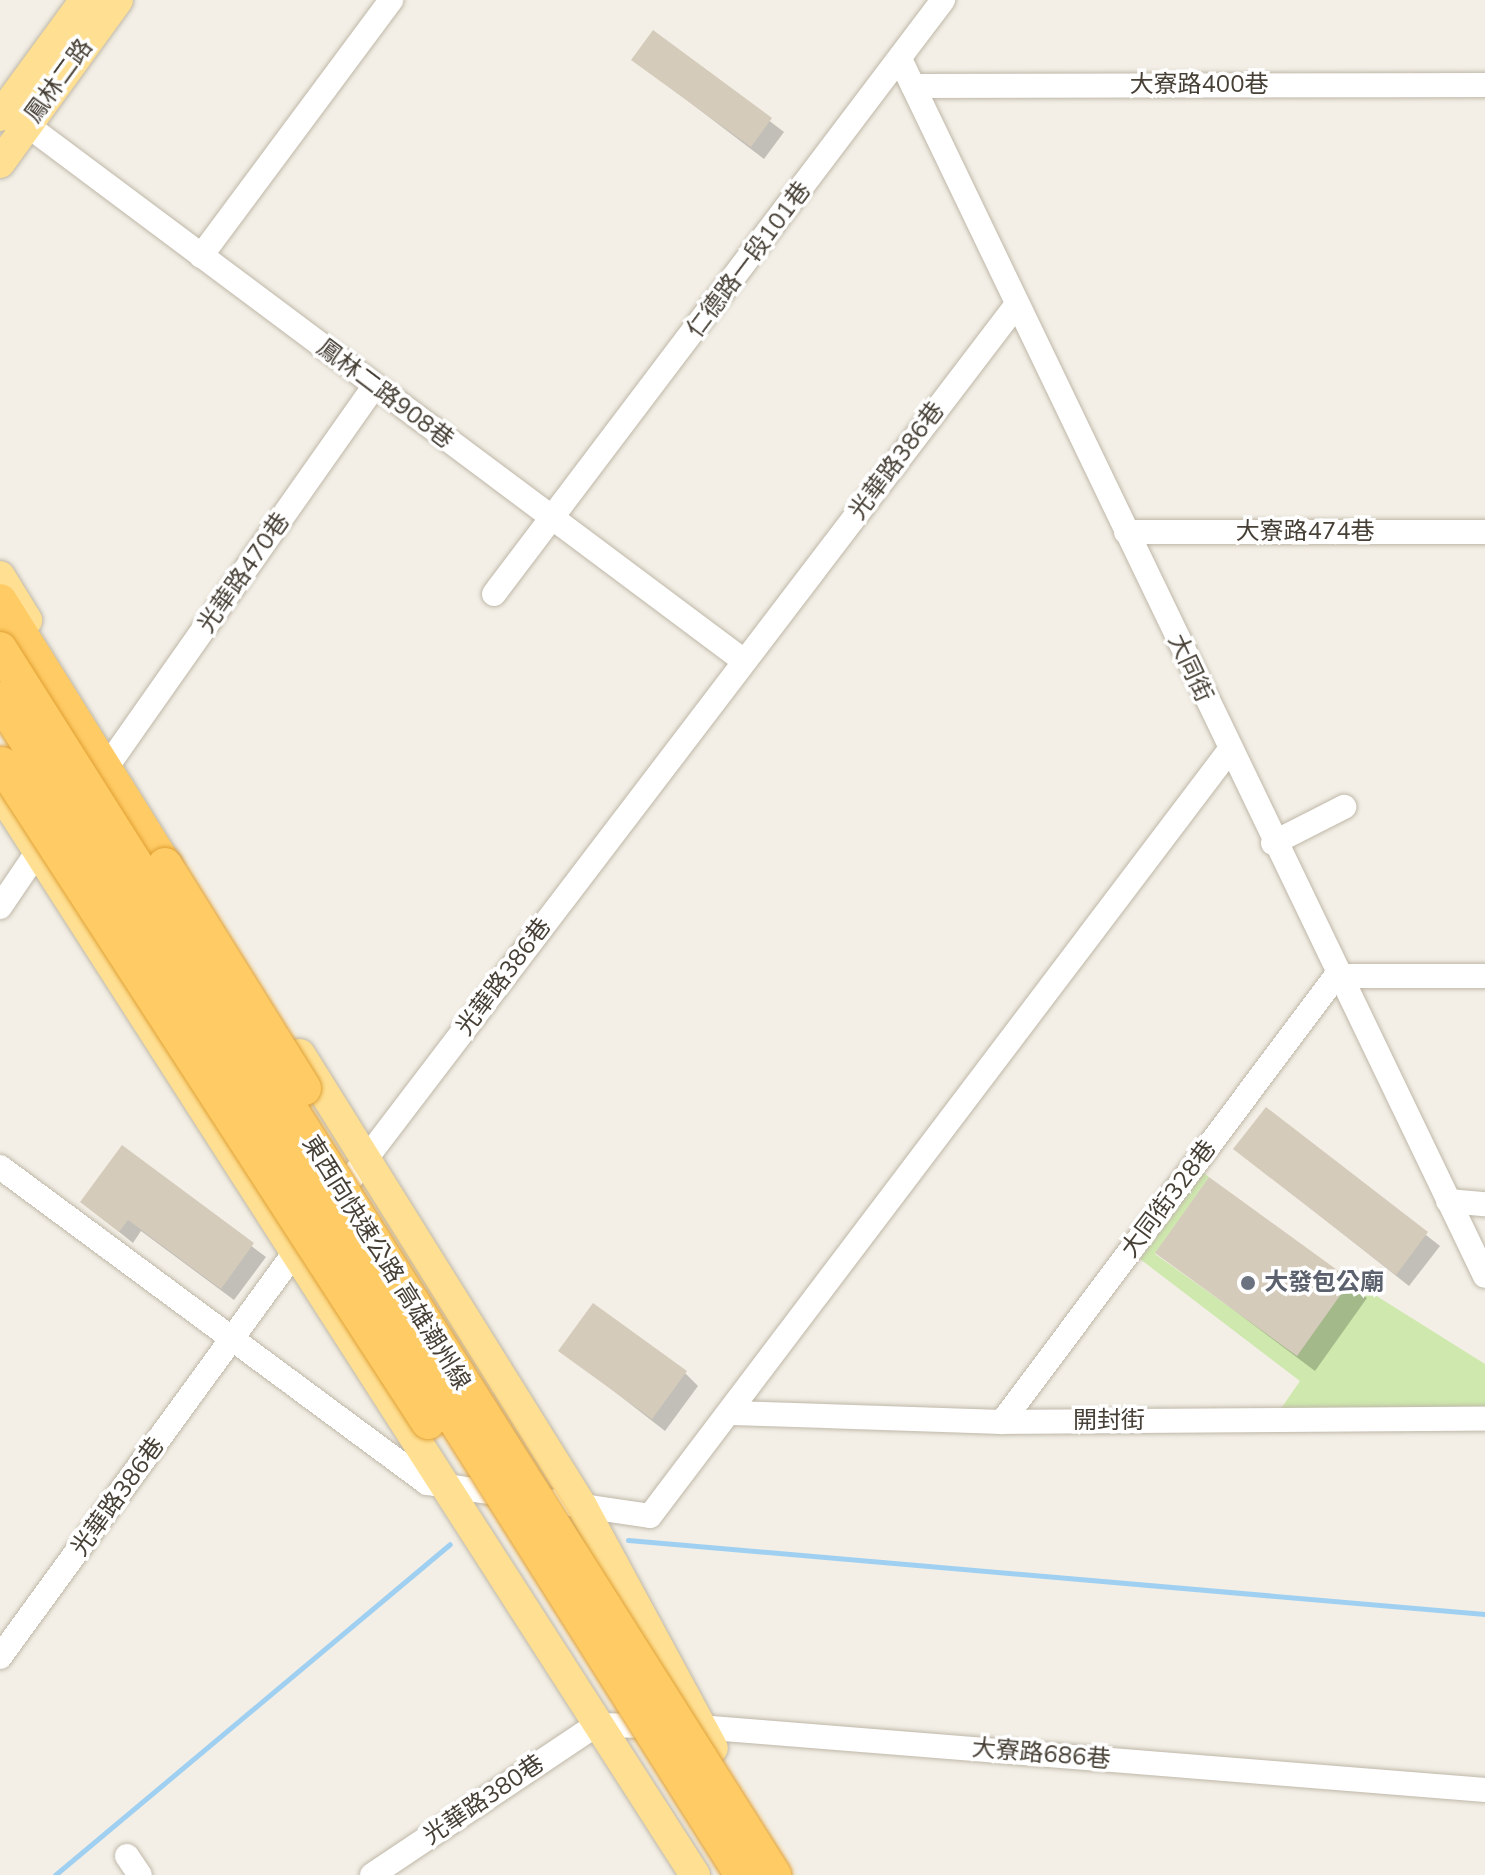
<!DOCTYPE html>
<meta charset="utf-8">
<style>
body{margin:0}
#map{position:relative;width:1485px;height:1875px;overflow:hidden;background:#f3efe6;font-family:"Nunito Sans","Noto Sans TC",sans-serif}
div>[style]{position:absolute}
.green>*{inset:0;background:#cee8ad}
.shadow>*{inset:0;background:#0003}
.stream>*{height:5px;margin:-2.5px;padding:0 2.5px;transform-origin:2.5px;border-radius:2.5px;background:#a0d0f1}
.building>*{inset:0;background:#d5cbbb}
.roads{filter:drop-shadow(0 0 2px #bfb7a8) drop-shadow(0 0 2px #bfb7a8)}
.minor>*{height:24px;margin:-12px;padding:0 12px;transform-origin:12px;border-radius:12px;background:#fff}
.major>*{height:30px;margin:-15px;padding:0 15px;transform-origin:15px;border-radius:15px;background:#ffe093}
.highway>*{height:34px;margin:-17px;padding:0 17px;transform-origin:17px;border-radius:17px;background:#ffcb65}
.bridges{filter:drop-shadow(0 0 2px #e0a033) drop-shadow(0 0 2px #e0a033)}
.highway-bridge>*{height:34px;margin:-17px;padding:0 17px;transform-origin:17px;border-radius:17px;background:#ffcb65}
.dots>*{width:22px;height:22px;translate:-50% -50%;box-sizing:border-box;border:4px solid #fff;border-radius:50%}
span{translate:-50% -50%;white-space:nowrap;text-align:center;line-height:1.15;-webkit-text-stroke:7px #fff;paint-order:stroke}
.street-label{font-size:24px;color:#463f35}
.worship-label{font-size:24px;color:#5b616d;font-weight:700}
.left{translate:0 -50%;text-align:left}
</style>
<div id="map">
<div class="green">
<div style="clip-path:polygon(1204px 1173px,1209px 1177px,1155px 1254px,1297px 1355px,1351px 1280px,1485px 1364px,1485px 1408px,1273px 1420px,1300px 1381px,1140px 1259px)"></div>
</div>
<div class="shadow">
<div style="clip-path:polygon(654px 33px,784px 132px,764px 159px,634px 60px)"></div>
<div style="clip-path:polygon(1266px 1109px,1440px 1246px,1409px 1286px,1235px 1149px)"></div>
<div style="clip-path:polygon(122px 1148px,266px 1257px,234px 1300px,141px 1231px,133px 1243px,82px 1202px)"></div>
<div style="clip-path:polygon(1210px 1180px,1367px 1298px,1315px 1371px,1158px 1253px)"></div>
<div style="clip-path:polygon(561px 1350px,685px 1373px,698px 1386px,665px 1431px)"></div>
</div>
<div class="stream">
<div style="left:628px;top:1540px;width:860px;rotate:4.94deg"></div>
<div style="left:55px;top:1875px;width:515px;rotate:-39.96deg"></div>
</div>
<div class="building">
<div style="clip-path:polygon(653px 30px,772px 118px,751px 147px,631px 60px)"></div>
<div style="clip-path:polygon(1266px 1107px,1428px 1232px,1396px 1275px,1233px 1149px)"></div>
<div style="clip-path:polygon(122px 1145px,254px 1243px,221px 1289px,128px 1220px,119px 1232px,80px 1202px)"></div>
<div style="clip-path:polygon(1209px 1177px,1351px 1280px,1297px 1356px,1155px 1253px)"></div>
<div style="clip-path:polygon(593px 1303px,687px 1371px,652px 1419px,558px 1351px)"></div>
</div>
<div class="roads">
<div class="minor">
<div style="left:900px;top:59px;width:1350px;rotate:64.33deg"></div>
<div style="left:913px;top:86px;width:572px;rotate:-0.1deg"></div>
<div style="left:27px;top:125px;width:895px;rotate:36.78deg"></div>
<div style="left:201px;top:256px;width:319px;rotate:-53.4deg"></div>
<div style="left:1126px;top:532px;width:359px"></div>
<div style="left:494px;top:594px;width:745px;rotate:-52.91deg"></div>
<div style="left:113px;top:758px;width:454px;rotate:-54.9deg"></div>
<div style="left:1273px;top:843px;width:80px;rotate:-26.9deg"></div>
<div style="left:0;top:907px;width:68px;rotate:-55.8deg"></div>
<div style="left:0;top:1167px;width:531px;rotate:36.5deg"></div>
<div style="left:427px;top:1483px;width:225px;rotate:8.4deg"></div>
<div style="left:650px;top:1516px;width:959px;rotate:-52.88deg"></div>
<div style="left:1448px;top:1201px;width:37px;rotate:5deg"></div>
<div style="left:333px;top:1202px;width:1129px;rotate:-52.7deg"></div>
<div style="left:732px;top:1413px;width:270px;rotate:1.9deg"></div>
<div style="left:1002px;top:1422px;width:483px;rotate:-0.4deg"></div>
<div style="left:1002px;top:1422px;width:557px;rotate:-53.17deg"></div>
<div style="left:1336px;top:976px;width:149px"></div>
<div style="left:0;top:1657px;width:515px;rotate:-53.93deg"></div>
<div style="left:127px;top:1856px;width:23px;rotate:56deg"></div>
<div style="left:372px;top:1875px;width:270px;rotate:-33.8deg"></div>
<div style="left:596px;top:1725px;width:103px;rotate:1.1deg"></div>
<div style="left:699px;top:1727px;width:789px;rotate:4.58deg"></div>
</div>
<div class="major">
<div style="left:0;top:116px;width:144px;rotate:-53.8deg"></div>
<div style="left:0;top:163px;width:201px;rotate:-54.1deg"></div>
<div style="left:0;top:576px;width:52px;rotate:58.5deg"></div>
<div style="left:0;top:792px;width:1287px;rotate:57.31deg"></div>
<div style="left:300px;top:1054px;width:533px;rotate:58.04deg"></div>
<div style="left:582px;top:1506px;width:275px;rotate:61.6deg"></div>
</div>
<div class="highway">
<div style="left:0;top:601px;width:311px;rotate:58deg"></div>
</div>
</div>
<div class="bridges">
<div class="highway-bridge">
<div style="left:0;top:649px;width:1450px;rotate:57.73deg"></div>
<div style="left:0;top:699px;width:1391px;rotate:57.75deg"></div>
<div style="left:2px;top:764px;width:784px;rotate:57.08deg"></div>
<div style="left:165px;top:865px;width:263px;rotate:58.1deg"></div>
</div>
</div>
<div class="dots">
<div style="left:1248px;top:1283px;background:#6b7280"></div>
</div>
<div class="street-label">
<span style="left:59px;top:81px;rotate:-54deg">鳳林二路</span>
<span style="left:1199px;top:85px">大寮路400巷</span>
<span style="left:749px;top:260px;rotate:-53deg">仁德路一段101巷</span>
<span style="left:385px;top:394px;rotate:37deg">鳳林二路908巷</span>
<span style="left:897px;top:461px;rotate:-53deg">光華路386巷</span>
<span style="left:1305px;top:532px">大寮路474巷</span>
<span style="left:244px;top:573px;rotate:-55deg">光華路470巷</span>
<span style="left:1190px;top:668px;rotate:65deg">大同街</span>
<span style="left:504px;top:977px;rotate:-53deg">光華路386巷</span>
<span style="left:1169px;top:1199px;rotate:-53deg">大同街328巷</span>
<span style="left:386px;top:1263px;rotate:58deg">東西向快速公路 高雄潮州線</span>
<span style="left:1109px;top:1421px">開封街</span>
<span style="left:118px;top:1497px;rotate:-54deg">光華路386巷</span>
<span style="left:1041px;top:1754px;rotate:5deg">大寮路686巷</span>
<span style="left:484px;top:1800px;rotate:-34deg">光華路380巷</span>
</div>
<div class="worship-label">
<span class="left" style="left:1264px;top:1283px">大發包公廟</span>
</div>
</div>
